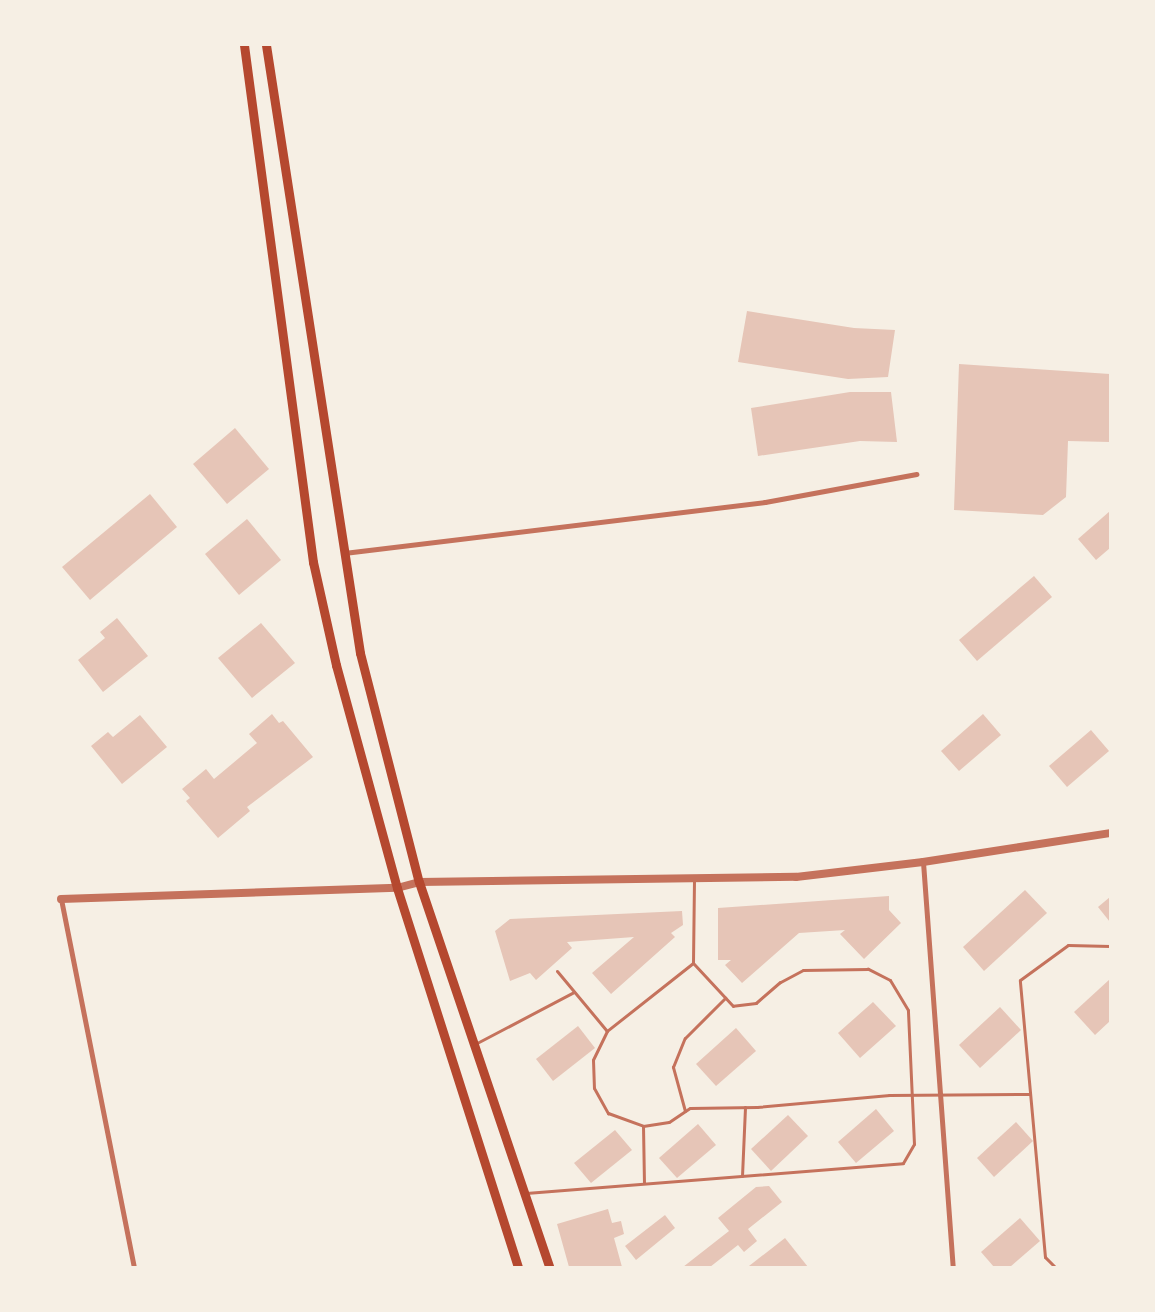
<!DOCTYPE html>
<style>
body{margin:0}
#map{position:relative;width:1155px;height:1312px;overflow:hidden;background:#f6efe4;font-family:Montserrat,sans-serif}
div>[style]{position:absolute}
.building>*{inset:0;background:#e6c5b7}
.service>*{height:3px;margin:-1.5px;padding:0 1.5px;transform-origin:1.5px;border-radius:1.5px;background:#c5725c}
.minor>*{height:5px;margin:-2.5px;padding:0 2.5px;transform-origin:2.5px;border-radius:2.5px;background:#c5725c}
.tertiary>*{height:8px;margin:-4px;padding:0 4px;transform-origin:4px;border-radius:4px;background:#c5725c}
.secondary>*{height:9px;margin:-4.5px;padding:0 4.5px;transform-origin:4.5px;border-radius:4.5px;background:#b5482f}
span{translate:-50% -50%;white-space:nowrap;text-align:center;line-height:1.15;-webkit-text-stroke:4.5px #f6efe4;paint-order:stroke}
.frame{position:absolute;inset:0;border:46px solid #f6efe4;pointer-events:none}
</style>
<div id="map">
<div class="building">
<div style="clip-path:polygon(747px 311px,854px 328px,895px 330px,888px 377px,848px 379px,738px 362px)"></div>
<div style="clip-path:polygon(959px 364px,1110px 374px,1110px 442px,1068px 441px,1066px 497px,1043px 515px,954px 510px)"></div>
<div style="clip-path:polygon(850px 392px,891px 392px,897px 442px,860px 441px,758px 456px,751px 408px)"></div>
<div style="clip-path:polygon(235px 428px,269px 469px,227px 504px,193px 464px)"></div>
<div style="clip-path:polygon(150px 494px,177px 527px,90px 600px,62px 567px)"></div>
<div style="clip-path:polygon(1110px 511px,1110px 548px,1096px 560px,1078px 539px)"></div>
<div style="clip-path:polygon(247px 519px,281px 560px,239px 595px,205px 554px)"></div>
<div style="clip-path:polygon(1034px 576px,1052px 597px,977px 661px,959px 640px)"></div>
<div style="clip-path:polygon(117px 618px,148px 656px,103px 692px,78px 660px,105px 638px,100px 632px)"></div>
<div style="clip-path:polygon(261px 623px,295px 663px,252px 698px,218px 658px)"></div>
<div style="clip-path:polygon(272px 714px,279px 723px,283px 721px,313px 757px,247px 807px,250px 811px,218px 838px,186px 801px,190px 798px,182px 789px,206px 769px,214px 779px,257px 743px,249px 734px)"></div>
<div style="clip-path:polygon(983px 714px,1001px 735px,959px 771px,941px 751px)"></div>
<div style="clip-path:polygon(140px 715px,167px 747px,122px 784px,91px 746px,108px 732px,113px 737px)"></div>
<div style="clip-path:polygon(1091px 730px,1109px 751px,1067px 787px,1049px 766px)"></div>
<div style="clip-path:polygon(1025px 890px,1047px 913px,984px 971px,963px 947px)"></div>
<div style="clip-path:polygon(889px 896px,889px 910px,901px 923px,864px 959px,840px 934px,845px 930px,799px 933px,742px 983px,725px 965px,731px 960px,718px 960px,718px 908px)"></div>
<div style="clip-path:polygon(1110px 897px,1110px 922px,1098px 907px)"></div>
<div style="clip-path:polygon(682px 911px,683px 925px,671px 933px,675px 937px,611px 994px,592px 973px,634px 937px,567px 942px,572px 948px,536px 980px,530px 973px,510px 981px,495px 931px,510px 919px)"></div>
<div style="clip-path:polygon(1110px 979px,1110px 1021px,1095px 1035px,1074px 1012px)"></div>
<div style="clip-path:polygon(873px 1002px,896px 1026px,860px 1058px,838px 1033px)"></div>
<div style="clip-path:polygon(1000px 1007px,1021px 1030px,980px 1068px,959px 1045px)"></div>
<div style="clip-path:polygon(578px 1026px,595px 1048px,553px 1081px,536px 1059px)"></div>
<div style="clip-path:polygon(736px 1028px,756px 1051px,716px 1086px,696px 1064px)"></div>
<div style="clip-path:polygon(876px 1109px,894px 1131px,856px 1163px,838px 1142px)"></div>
<div style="clip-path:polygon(788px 1115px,808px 1136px,771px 1171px,751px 1149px)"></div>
<div style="clip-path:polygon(1016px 1122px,1033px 1141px,994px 1177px,977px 1158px)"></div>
<div style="clip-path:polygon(698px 1124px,716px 1145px,677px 1178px,659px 1158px)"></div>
<div style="clip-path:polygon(615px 1130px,632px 1150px,591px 1183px,574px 1163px)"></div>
<div style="clip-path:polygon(769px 1186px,782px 1202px,748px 1229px,757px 1241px,744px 1252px,738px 1245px,710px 1267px,683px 1267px,729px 1231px,718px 1218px,756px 1187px)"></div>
<div style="clip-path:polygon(608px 1209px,612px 1223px,621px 1221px,624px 1234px,614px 1238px,622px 1267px,569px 1267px,557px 1224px)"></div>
<div style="clip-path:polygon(665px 1215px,675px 1228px,636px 1260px,625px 1246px)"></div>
<div style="clip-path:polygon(1020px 1218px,1040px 1241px,1010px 1267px,994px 1267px,981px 1252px)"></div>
<div style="clip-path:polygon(785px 1238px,808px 1267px,750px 1267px,749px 1266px)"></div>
</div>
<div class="service">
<div style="left:694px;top:880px;width:83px;rotate:90.7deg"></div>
<div style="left:693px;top:963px;width:110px;rotate:141.7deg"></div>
<div style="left:607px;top:1031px;width:32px;rotate:116deg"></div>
<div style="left:593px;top:1060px;width:28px;rotate:88deg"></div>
<div style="left:594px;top:1088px;width:29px;rotate:61deg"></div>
<div style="left:608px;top:1113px;width:37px;rotate:20deg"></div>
<div style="left:643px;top:1126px;width:26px;rotate:-9deg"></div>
<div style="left:669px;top:1122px;width:25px;rotate:-34deg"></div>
<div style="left:690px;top:1108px;width:67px;rotate:-0.9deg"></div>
<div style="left:757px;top:1107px;width:133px;rotate:-5.2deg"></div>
<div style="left:889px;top:1095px;width:141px;rotate:-0.4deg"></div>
<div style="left:557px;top:971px;width:78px;rotate:50.2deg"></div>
<div style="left:475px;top:1044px;width:112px;rotate:-27.7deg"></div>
<div style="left:685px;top:1111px;width:46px;rotate:-105.3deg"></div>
<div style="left:673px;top:1067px;width:31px;rotate:-68deg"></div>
<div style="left:685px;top:1038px;width:57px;rotate:-45deg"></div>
<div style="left:643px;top:1126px;width:57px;rotate:89deg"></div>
<div style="left:742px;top:1176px;width:69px;rotate:-87.5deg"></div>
<div style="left:526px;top:1193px;width:378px;rotate:-4.5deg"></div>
<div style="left:903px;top:1163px;width:22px;rotate:-60deg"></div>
<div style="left:914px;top:1144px;width:134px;rotate:-92.6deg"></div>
<div style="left:908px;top:1010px;width:35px;rotate:-121deg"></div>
<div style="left:890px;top:980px;width:25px;rotate:-153deg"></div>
<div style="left:868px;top:969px;width:65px;rotate:179.1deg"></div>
<div style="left:803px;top:970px;width:26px;rotate:152deg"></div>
<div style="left:780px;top:982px;width:32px;rotate:139deg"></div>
<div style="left:756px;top:1003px;width:23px;rotate:173deg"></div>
<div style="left:733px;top:1006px;width:59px;rotate:-132.9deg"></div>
<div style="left:1055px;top:1267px;width:14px;rotate:-135deg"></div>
<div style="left:1045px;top:1257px;width:278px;rotate:-95.2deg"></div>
<div style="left:1020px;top:980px;width:59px;rotate:-36.1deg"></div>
<div style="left:1068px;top:945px;width:42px;rotate:1.4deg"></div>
</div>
<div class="minor">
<div style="left:344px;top:553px;width:424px;rotate:-6.9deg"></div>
<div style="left:765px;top:502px;width:154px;rotate:-10.5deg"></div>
<div style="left:923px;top:862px;width:406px;rotate:85.8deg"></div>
<div style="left:61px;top:899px;width:375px;rotate:78.8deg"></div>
</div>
<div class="tertiary">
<div style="left:61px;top:899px;width:336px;rotate:-1.9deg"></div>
<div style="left:397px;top:888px;width:23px;rotate:-15deg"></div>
<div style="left:419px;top:882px;width:377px;rotate:-0.8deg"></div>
<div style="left:796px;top:877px;width:128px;rotate:-6.7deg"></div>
<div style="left:923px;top:862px;width:189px;rotate:-8.8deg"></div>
</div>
<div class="secondary">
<div style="left:244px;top:45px;width:522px;rotate:82.4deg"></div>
<div style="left:313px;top:562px;width:106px;rotate:77.4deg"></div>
<div style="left:336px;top:665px;width:231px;rotate:74.7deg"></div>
<div style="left:397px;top:888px;width:398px;rotate:72.3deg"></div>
<div style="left:266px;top:45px;width:615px;rotate:81.21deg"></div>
<div style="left:360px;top:653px;width:236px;rotate:75.6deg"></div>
<div style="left:419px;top:882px;width:406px;rotate:71.3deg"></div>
</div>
<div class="frame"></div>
</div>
